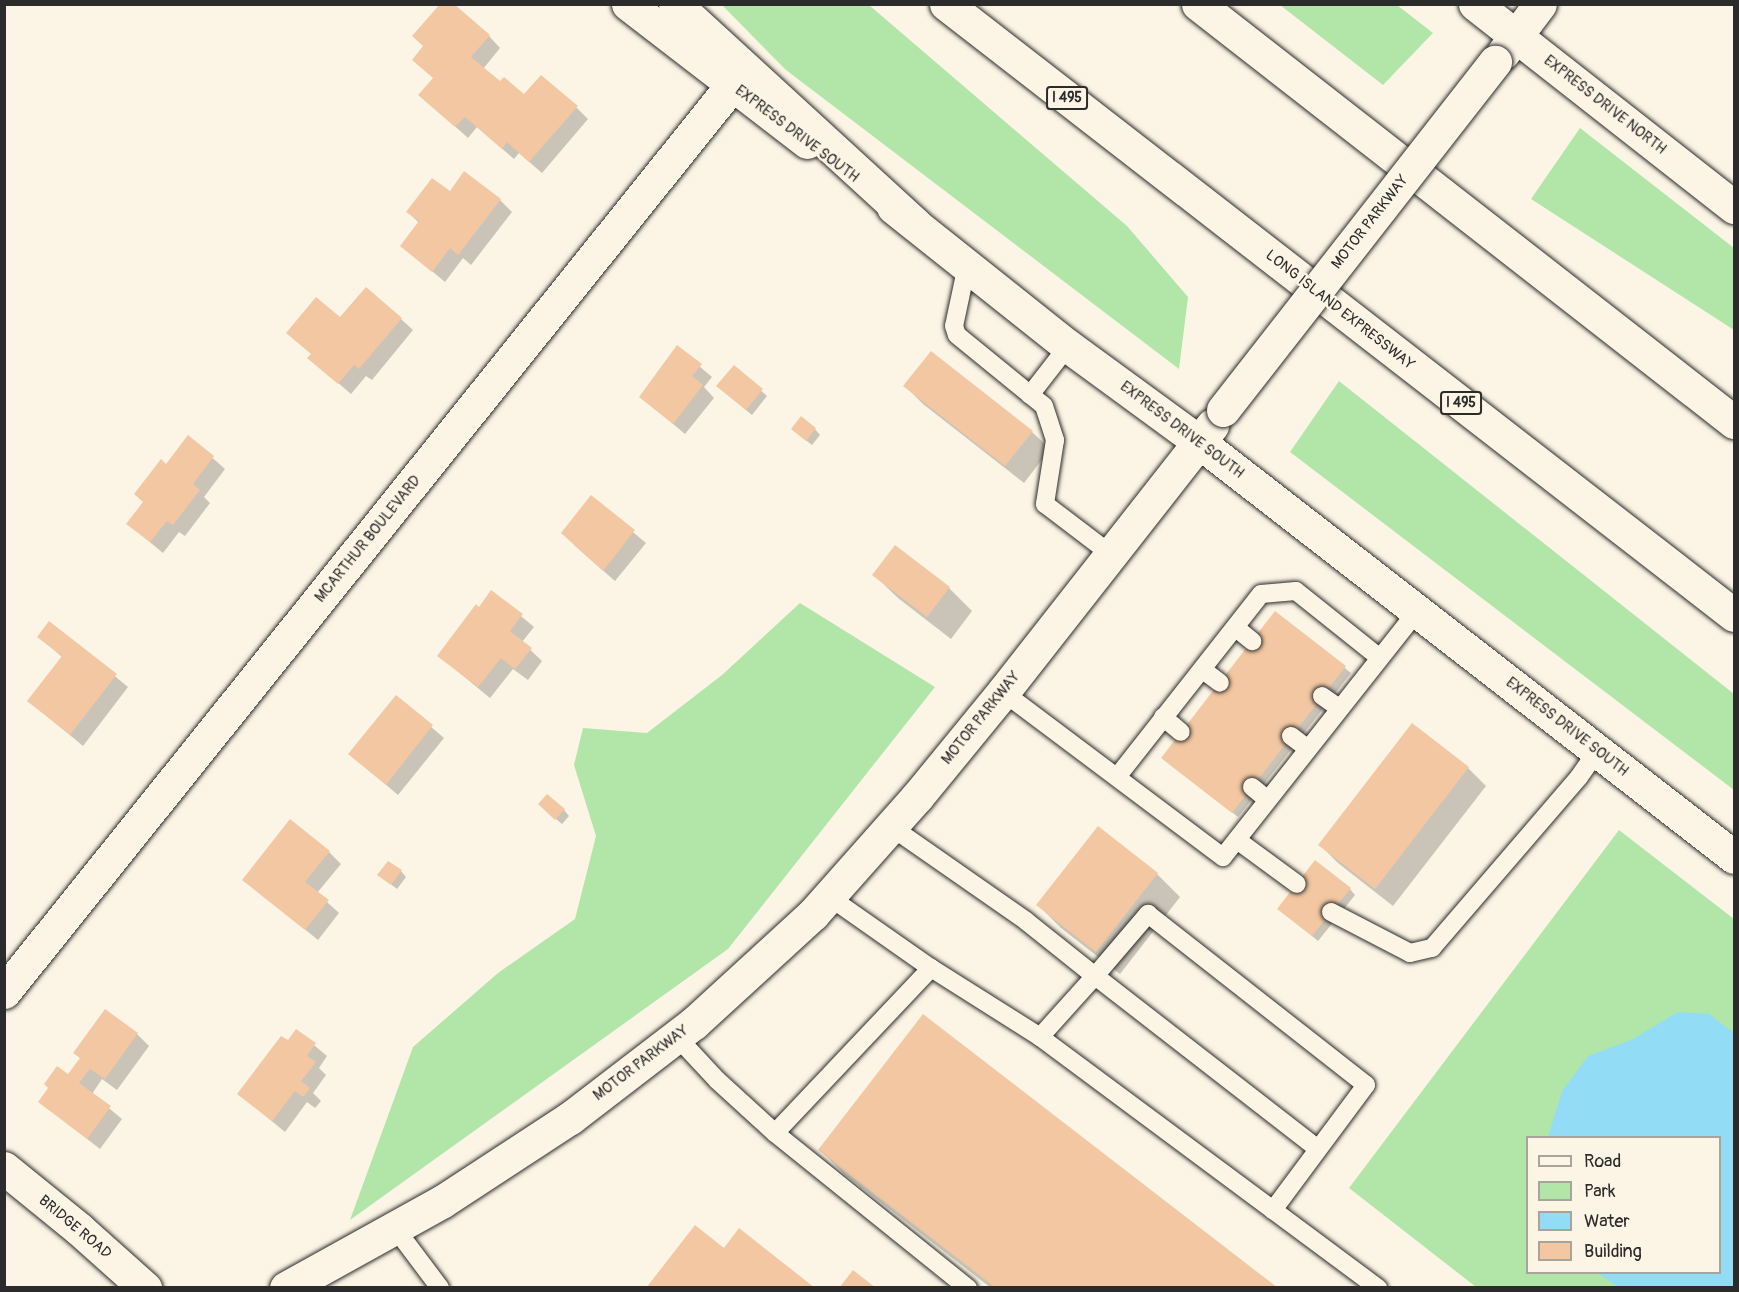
<!DOCTYPE html>
<style>
body{margin:0}
#map{position:relative;width:1739px;height:1292px;overflow:hidden;background:#fcf5e5;font-family:Pangolin,sans-serif}
div>[style]{position:absolute}
.green>*{inset:0;background:#b1e6a8}
.water>*{inset:0;background:#93dcf5}
.shadow>*{inset:0;background:#0003}
.building>*{inset:0;background:#f2c7a1}
.roads{filter:drop-shadow(0 0 2px #2b2b2b) drop-shadow(0 0 2px #2b2b2b)}
.lane>*{height:18px;margin:-9px;padding:0 9px;transform-origin:9px;border-radius:9px;background:#fcf5e5}
.street>*{height:33px;margin:-16.5px;padding:0 16.5px;transform-origin:16.5px;border-radius:16.5px;background:#fcf5e5}
.secondary>*{height:33px;margin:-16.5px;padding:0 16.5px;transform-origin:16.5px;border-radius:16.5px;background:#fcf5e5}
.highway>*{height:33px;margin:-16.5px;padding:0 16.5px;transform-origin:16.5px;border-radius:16.5px;background:#fcf5e5}
.bridges{filter:drop-shadow(0 0 2px #2b2b2b) drop-shadow(0 0 2px #2b2b2b)}
.secondary-bridge>*{height:33px;margin:-16.5px;padding:0 16.5px;transform-origin:16.5px;border-radius:16.5px;background:#fcf5e5}
span{translate:-50% -50%;white-space:nowrap;text-align:center;line-height:1.15;-webkit-text-stroke:4.5px #fcf5e5;paint-order:stroke}
.shield-label span{padding:2px 4px;background:#fcf5e5;border:2px solid;border-radius:4px;-webkit-text-stroke-width:0}
.shield-label{font-size:14px;color:#2b2b2b;font-weight:700}
.street-label{font-size:15px;color:#2b2b2b}
.frame{position:absolute;inset:0;border:6px solid #2b2b2b;pointer-events:none}
.legend{position:absolute;left:1526px;top:1136px;width:195px;height:138px;box-sizing:border-box;background:#fcf5e5;border:2px solid #a8a49b;margin:0;padding:8px 10px;list-style:none;font-size:18px;color:#2b2b2b}
.legend li{display:flex;align-items:center;gap:12px;height:30px}
.legend b{width:30px;border:2px solid #a8a49b}
</style>
<div id="map">
<div class="green">
<div style="clip-path:polygon(722px 5px,869px 5px,1127px 226px,1188px 297px,1179px 369px,786px 70px)"></div>
<div style="clip-path:polygon(1280px 5px,1397px 5px,1433px 33px,1383px 85px)"></div>
<div style="clip-path:polygon(1580px 128px,1734px 248px,1734px 330px,1531px 199px)"></div>
<div style="clip-path:polygon(1339px 381px,1734px 694px,1734px 790px,1290px 452px)"></div>
<div style="clip-path:polygon(800px 603px,935px 687px,728px 949px,350px 1220px,413px 1047px,498px 973px,575px 919px,596px 836px,574px 765px,583px 728px,647px 733px,722px 675px)"></div>
<div style="clip-path:polygon(evenodd,1619px 830px,1734px 919px,1734px 1287px,1476px 1287px,1349px 1188px,1619px 830px,1528px 1138px,1720px 1138px,1720px 1272px,1528px 1272px,1528px 1138px)"></div>
</div>
<div class="water">
<div style="clip-path:polygon(1678px 1012px,1709px 1014px,1734px 1033px,1734px 1287px,1618px 1287px,1597px 1273px,1720px 1272px,1720px 1138px,1548px 1137px,1562px 1091px,1588px 1056px,1631px 1040px)"></div>
</div>
<div class="shadow">
<div style="clip-path:polygon(489px 36px,500px 48px,483px 69px,500px 83px,525px 96px,577px 108px,588px 119px,542px 173px,519px 153px,514px 159px,477px 127px,468px 138px,420px 95px)"></div>
<div style="clip-path:polygon(500px 200px,512px 212px,471px 265px,463px 258px,445px 282px,402px 246px,419px 223px,408px 212px)"></div>
<div style="clip-path:polygon(340px 319px,401px 319px,413px 330px,372px 380px,366px 376px,351px 394px,309px 358px)"></div>
<div style="clip-path:polygon(677px 347px,712px 377px,704px 387px,714px 398px,685px 434px,641px 397px)"></div>
<div style="clip-path:polygon(734px 367px,767px 396px,752px 415px,724px 392px)"></div>
<div style="clip-path:polygon(905px 386px,1032px 432px,1050px 449px,1024px 483px,923px 404px)"></div>
<div style="clip-path:polygon(815px 429px,820px 435px,812px 445px,798px 434px)"></div>
<div style="clip-path:polygon(189px 437px,225px 469px,204px 497px,210px 503px,185px 536px,179px 532px,163px 553px,128px 524px)"></div>
<div style="clip-path:polygon(591px 497px,646px 543px,615px 581px,574px 545px)"></div>
<div style="clip-path:polygon(874px 575px,949px 588px,972px 611px,951px 639px,898px 598px)"></div>
<div style="clip-path:polygon(492px 592px,534px 627px,522px 642px,542px 661px,528px 680px,513px 669px,490px 698px,439px 656px)"></div>
<div style="clip-path:polygon(1276px 613px,1351px 673px,1238px 817px,1169px 764px)"></div>
<div style="clip-path:polygon(50px 623px,128px 687px,83px 746px,29px 701px,62px 657px,39px 637px)"></div>
<div style="clip-path:polygon(396px 697px,444px 738px,398px 795px,350px 754px)"></div>
<div style="clip-path:polygon(1413px 725px,1468px 768px,1486px 786px,1393px 906px,1338px 863px,1320px 845px)"></div>
<div style="clip-path:polygon(545px 810px,564px 810px,569px 816px,562px 824px)"></div>
<div style="clip-path:polygon(329px 852px,341px 864px,317px 893px,339px 913px,318px 940px,244px 880px)"></div>
<div style="clip-path:polygon(401px 871px,406px 877px,397px 889px,379px 875px)"></div>
<div style="clip-path:polygon(1157px 874px,1180px 897px,1120px 974px,1061px 928px,1038px 905px)"></div>
<div style="clip-path:polygon(1350px 889px,1355px 895px,1318px 941px,1285px 914px)"></div>
<div style="clip-path:polygon(297px 1031px,327px 1056px,319px 1068px,326px 1075px,313px 1093px,321px 1101px,315px 1108px,307px 1102px,285px 1132px,239px 1094px)"></div>
<div style="clip-path:polygon(137px 1034px,149px 1046px,117px 1090px,102px 1079px,92px 1094px,122px 1119px,100px 1149px,40px 1102px,68px 1076px,81px 1059px,75px 1053px)"></div>
<div style="clip-path:polygon(820px 1150px,1276px 1288px,991px 1288px,843px 1173px)"></div>
</div>
<div class="building">
<div style="clip-path:polygon(440px 4px,454px 4px,490px 35px,471px 57px,500px 81px,504px 77px,524px 94px,541px 75px,578px 106px,529px 162px,507px 142px,502px 149px,465px 117px,455px 127px,418px 95px,433px 78px,412px 60px,423px 46px,412px 36px)"></div>
<div style="clip-path:polygon(464px 171px,501px 199px,458px 255px,450px 248px,432px 272px,400px 246px,419px 221px,406px 212px,432px 178px,450px 191px)"></div>
<div style="clip-path:polygon(366px 287px,402px 318px,359px 369px,354px 365px,338px 384px,307px 358px,311px 354px,286px 333px,316px 297px,340px 317px)"></div>
<div style="clip-path:polygon(677px 345px,702px 364px,692px 376px,703px 385px,673px 424px,639px 397px)"></div>
<div style="clip-path:polygon(931px 351px,1033px 431px,1005px 466px,903px 386px)"></div>
<div style="clip-path:polygon(734px 365px,763px 389px,746px 410px,716px 386px)"></div>
<div style="clip-path:polygon(801px 416px,816px 428px,806px 441px,791px 429px)"></div>
<div style="clip-path:polygon(188px 435px,214px 456px,193px 484px,200px 490px,173px 525px,167px 521px,150px 542px,126px 524px,143px 502px,134px 494px,161px 459px,166px 464px)"></div>
<div style="clip-path:polygon(591px 495px,635px 530px,603px 571px,561px 533px)"></div>
<div style="clip-path:polygon(895px 545px,950px 587px,927px 617px,872px 575px)"></div>
<div style="clip-path:polygon(491px 590px,523px 614px,510px 631px,532px 648px,515px 669px,501px 658px,478px 687px,437px 656px,476px 604px,479px 607px)"></div>
<div style="clip-path:polygon(1275px 611px,1346px 666px,1232px 813px,1161px 758px)"></div>
<div style="clip-path:polygon(49px 621px,117px 674px,70px 735px,27px 701px,62px 656px,37px 637px)"></div>
<div style="clip-path:polygon(396px 695px,433px 725px,386px 785px,348px 754px)"></div>
<div style="clip-path:polygon(1412px 723px,1469px 767px,1375px 889px,1318px 845px)"></div>
<div style="clip-path:polygon(547px 794px,565px 809px,555px 820px,538px 804px)"></div>
<div style="clip-path:polygon(290px 819px,330px 851px,305px 882px,329px 900px,305px 930px,242px 880px)"></div>
<div style="clip-path:polygon(1098px 826px,1158px 873px,1096px 952px,1036px 905px)"></div>
<div style="clip-path:polygon(1315px 860px,1351px 888px,1312px 936px,1277px 909px)"></div>
<div style="clip-path:polygon(388px 861px,402px 870px,391px 885px,377px 875px)"></div>
<div style="clip-path:polygon(105px 1009px,138px 1033px,105px 1079px,90px 1069px,79px 1083px,111px 1106px,87px 1139px,38px 1102px,48px 1088px,44px 1084px,57px 1066px,68px 1074px,80px 1058px,73px 1053px)"></div>
<div style="clip-path:polygon(923px 1014px,1278px 1288px,996px 1288px,818px 1150px)"></div>
<div style="clip-path:polygon(296px 1029px,316px 1043px,307px 1056px,316px 1062px,301px 1081px,310px 1088px,303px 1097px,295px 1091px,272px 1121px,237px 1094px,281px 1036px,288px 1040px)"></div>
<div style="clip-path:polygon(695px 1225px,724px 1248px,739px 1228px,815px 1288px,646px 1288px)"></div>
<div style="clip-path:polygon(853px 1270px,876px 1288px,839px 1288px)"></div>
</div>
<div class="roads">
<div class="lane">
<div style="left:967px;top:265px;width:62px;rotate:102deg"></div>
<div style="left:954px;top:326px;width:9px;rotate:72deg"></div>
<div style="left:957px;top:335px;width:112px;rotate:39.2deg"></div>
<div style="left:1044px;top:406px;width:36px;rotate:72deg"></div>
<div style="left:1055px;top:440px;width:65px;rotate:98.9deg"></div>
<div style="left:1045px;top:504px;width:84px;rotate:37.3deg"></div>
<div style="left:1030px;top:395px;width:62px;rotate:-52.2deg"></div>
<div style="left:1236px;top:628px;width:21px;rotate:39deg"></div>
<div style="left:1203px;top:670px;width:21px;rotate:37deg"></div>
<div style="left:1003px;top:692px;width:275px;rotate:36.9deg"></div>
<div style="left:1223px;top:857px;width:313px;rotate:-51.7deg"></div>
<div style="left:1322px;top:696px;width:21px;rotate:35deg"></div>
<div style="left:1163px;top:717px;width:23px;rotate:40deg"></div>
<div style="left:1291px;top:736px;width:21px;rotate:37deg"></div>
<div style="left:1117px;top:777px;width:233px;rotate:-51.8deg"></div>
<div style="left:1261px;top:594px;width:35px;rotate:-5deg"></div>
<div style="left:1296px;top:591px;width:107px;rotate:38.6deg"></div>
<div style="left:1252px;top:787px;width:19px;rotate:39deg"></div>
<div style="left:890px;top:826px;width:166px;rotate:34.9deg"></div>
<div style="left:1026px;top:921px;width:88px;rotate:38.6deg"></div>
<div style="left:1095px;top:976px;width:82px;rotate:-49.5deg"></div>
<div style="left:1148px;top:914px;width:277px;rotate:38.1deg"></div>
<div style="left:1366px;top:1085px;width:156px;rotate:126.6deg"></div>
<div style="left:1273px;top:1210px;width:131px;rotate:36.6deg"></div>
<div style="left:1237px;top:840px;width:74px;rotate:36.3deg"></div>
<div style="left:828px;top:896px;width:126px;rotate:35deg"></div>
<div style="left:1331px;top:912px;width:89px;rotate:27.4deg"></div>
<div style="left:1410px;top:953px;width:23px;rotate:-13deg"></div>
<div style="left:1432px;top:948px;width:225px;rotate:-49.3deg"></div>
<div style="left:1579px;top:777px;width:33px;rotate:-55deg"></div>
<div style="left:677px;top:1037px;width:59px;rotate:47.1deg"></div>
<div style="left:717px;top:1080px;width:79px;rotate:42.4deg"></div>
<div style="left:775px;top:1133px;width:248px;rotate:38.8deg"></div>
<div style="left:1040px;top:1037px;width:290px;rotate:36.6deg"></div>
<div style="left:775px;top:1133px;width:227px;rotate:-46.6deg"></div>
<div style="left:931px;top:968px;width:129px;rotate:32.3deg"></div>
<div style="left:1040px;top:1037px;width:82px;rotate:-48deg"></div>
<div style="left:1095px;top:976px;width:282px;rotate:37.8deg"></div>
<div style="left:395px;top:1228px;width:75px;rotate:53.1deg"></div>
</div>
<div class="street">
<div style="left:4px;top:992px;width:1163px;rotate:-51.25deg"></div>
<div style="left:4px;top:1168px;width:97px;rotate:39.1deg"></div>
<div style="left:79px;top:1229px;width:89px;rotate:41.8deg"></div>
</div>
<div class="secondary">
<div style="left:628px;top:4px;width:226px;rotate:37.6deg"></div>
<div style="left:1475px;top:4px;width:329px;rotate:38.1deg"></div>
<div style="left:1503px;top:53px;width:61px;rotate:-52.9deg"></div>
<div style="left:893px;top:207px;width:223px;rotate:38.5deg"></div>
<div style="left:1068px;top:346px;width:162px;rotate:36.2deg"></div>
<div style="left:1199px;top:442px;width:677px;rotate:37.8deg"></div>
<div style="left:286px;top:1288px;width:179px;rotate:-29deg"></div>
<div style="left:443px;top:1201px;width:152px;rotate:-33.2deg"></div>
<div style="left:570px;top:1118px;width:156px;rotate:-37.5deg"></div>
<div style="left:694px;top:1023px;width:161px;rotate:-42.5deg"></div>
<div style="left:813px;top:914px;width:157px;rotate:-48.4deg"></div>
<div style="left:917px;top:797px;width:136px;rotate:-50.7deg"></div>
<div style="left:1003px;top:692px;width:339px;rotate:-51.9deg"></div>
</div>
<div class="highway">
<div style="left:675px;top:4px;width:326px;rotate:42.5deg"></div>
<div style="left:946px;top:4px;width:997px;rotate:37.79deg"></div>
<div style="left:1198px;top:4px;width:680px;rotate:37.95deg"></div>
</div>
</div>
<div class="bridges">
<div class="secondary-bridge">
<div style="left:1223px;top:410px;width:442px;rotate:-52deg"></div>
</div>
</div>
<div class="shield-label">
<span style="left:1067px;top:98px">I 495</span>
<span style="left:1461px;top:403px">I 495</span>
</div>
<div class="street-label">
<span style="left:1605px;top:105px;rotate:38deg">EXPRESS DRIVE NORTH</span>
<span style="left:797px;top:134px;rotate:37deg">EXPRESS DRIVE SOUTH</span>
<span style="left:1370px;top:222px;rotate:-52deg">MOTOR PARKWAY</span>
<span style="left:1340px;top:310px;rotate:38deg">LONG ISLAND EXPRESSWAY</span>
<span style="left:1182px;top:430px;rotate:37deg">EXPRESS DRIVE SOUTH</span>
<span style="left:368px;top:539px;rotate:-51deg">MCARTHUR BOULEVARD</span>
<span style="left:981px;top:718px;rotate:-51deg">MOTOR PARKWAY</span>
<span style="left:1567px;top:727px;rotate:38deg">EXPRESS DRIVE SOUTH</span>
<span style="left:641px;top:1063px;rotate:-37deg">MOTOR PARKWAY</span>
<span style="left:75px;top:1227px;rotate:40deg">BRIDGE ROAD</span>
</div>
<div class="frame"></div>
<ul class="legend">
<li><b style="height:8px;background:#fcf5e5"></b>Road</li>
<li><b style="height:16px;background:#b1e6a8"></b>Park</li>
<li><b style="height:16px;background:#93dcf5"></b>Water</li>
<li><b style="height:16px;background:#f2c7a1"></b>Building</li>
</ul>
</div>
